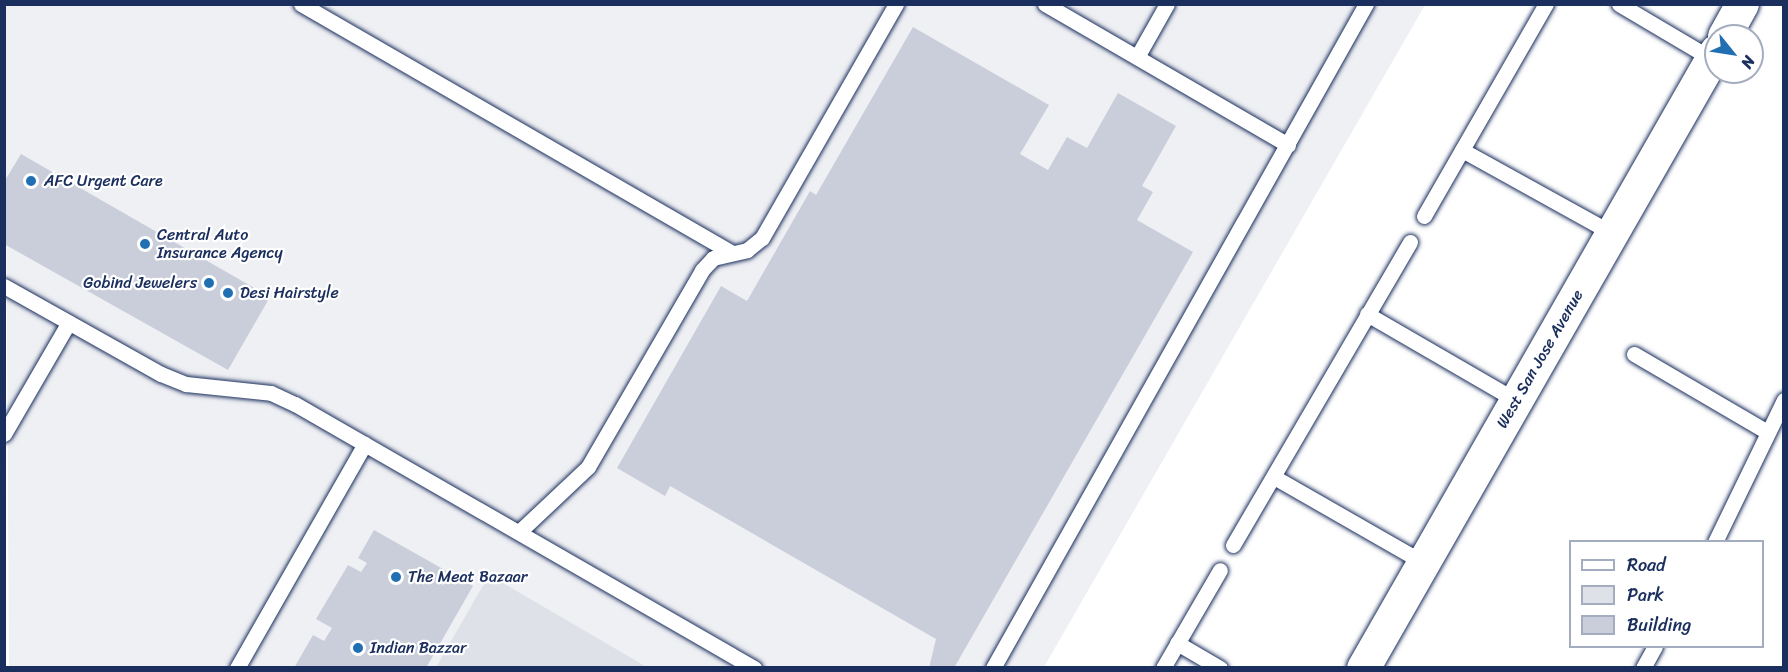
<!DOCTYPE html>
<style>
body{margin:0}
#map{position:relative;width:1788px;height:672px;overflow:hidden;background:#fff;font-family:Sriracha,sans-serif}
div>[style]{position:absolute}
.built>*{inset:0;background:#eff0f4}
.green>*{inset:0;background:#dee1e7}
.building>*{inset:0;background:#caceda}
.roads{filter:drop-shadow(0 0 2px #1b2f5e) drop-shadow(0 0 2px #1b2f5e)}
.service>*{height:15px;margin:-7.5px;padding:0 7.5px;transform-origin:7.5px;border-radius:7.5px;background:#fff}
.tertiary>*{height:33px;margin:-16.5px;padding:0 16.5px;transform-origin:16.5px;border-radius:16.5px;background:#fff}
.dots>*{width:16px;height:16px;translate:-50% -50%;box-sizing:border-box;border:3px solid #fff;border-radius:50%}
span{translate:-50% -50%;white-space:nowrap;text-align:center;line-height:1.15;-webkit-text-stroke:4.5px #fff;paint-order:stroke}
.poi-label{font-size:16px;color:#1b2f5e}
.left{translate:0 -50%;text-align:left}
.right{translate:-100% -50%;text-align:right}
.street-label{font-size:16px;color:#1b2f5e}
.frame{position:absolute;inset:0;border:6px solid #1b2f5e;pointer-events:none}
.legend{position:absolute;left:1569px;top:540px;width:195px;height:108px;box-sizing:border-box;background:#fff;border:2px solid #a4acbf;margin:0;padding:8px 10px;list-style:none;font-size:18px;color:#1b2f5e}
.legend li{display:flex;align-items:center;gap:12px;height:30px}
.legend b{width:30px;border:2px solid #a4acbf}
.north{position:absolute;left:1704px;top:24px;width:60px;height:60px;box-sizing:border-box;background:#fff;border:2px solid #a4acbf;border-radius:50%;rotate:120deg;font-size:16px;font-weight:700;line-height:24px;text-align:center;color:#1b2f5e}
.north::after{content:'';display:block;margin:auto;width:21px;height:27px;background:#1f6fb2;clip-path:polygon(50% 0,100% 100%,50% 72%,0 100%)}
</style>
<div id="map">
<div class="built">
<div style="clip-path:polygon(5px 5px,1425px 5px,1044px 667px,647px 667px,489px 576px,436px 667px,9px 668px)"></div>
</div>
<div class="green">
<div style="clip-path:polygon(489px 575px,647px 667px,436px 667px)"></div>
</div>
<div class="building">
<div style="clip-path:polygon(913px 27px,1049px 105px,1020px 154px,1048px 170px,1067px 137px,1087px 148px,1118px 93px,1176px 126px,1142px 186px,1153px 192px,1137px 220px,1193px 252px,954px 668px,929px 668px,936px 639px,670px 486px,665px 496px,617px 468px,721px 286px,747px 301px,810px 191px,816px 195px)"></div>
<div style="clip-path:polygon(21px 154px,270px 297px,228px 370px,4px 244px,4px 182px)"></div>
<div style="clip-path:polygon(374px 530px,473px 586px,426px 668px,294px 668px,313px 635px,324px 641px,332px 628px,316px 619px,348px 565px,361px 572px,367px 563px,358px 558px)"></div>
</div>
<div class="roads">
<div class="service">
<div style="left:301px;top:4px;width:496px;rotate:30deg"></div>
<div style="left:1045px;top:4px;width:281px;rotate:30.1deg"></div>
<div style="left:1619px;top:4px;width:108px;rotate:30.6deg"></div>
<div style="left:1137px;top:57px;width:61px;rotate:-60.5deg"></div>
<div style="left:1462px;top:150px;width:171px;rotate:29deg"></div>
<div style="left:1424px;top:216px;width:245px;rotate:-60.1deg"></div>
<div style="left:4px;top:286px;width:180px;rotate:29.3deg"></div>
<div style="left:161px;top:374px;width:27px;rotate:22deg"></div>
<div style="left:186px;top:384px;width:85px;rotate:6deg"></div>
<div style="left:271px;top:393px;width:26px;rotate:25deg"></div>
<div style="left:295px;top:404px;width:530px;rotate:29.91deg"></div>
<div style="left:1367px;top:314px;width:173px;rotate:30.1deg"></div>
<div style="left:1634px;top:354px;width:153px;rotate:30.3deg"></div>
<div style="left:4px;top:434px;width:129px;rotate:-59.9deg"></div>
<div style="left:1274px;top:477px;width:173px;rotate:29.8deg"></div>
<div style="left:519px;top:532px;width:95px;rotate:-43.3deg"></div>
<div style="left:588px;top:467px;width:228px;rotate:-59.9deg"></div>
<div style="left:702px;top:270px;width:16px;rotate:-47deg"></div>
<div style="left:713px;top:258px;width:35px;rotate:-13deg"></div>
<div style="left:747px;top:250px;width:19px;rotate:-39deg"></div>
<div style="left:762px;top:238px;width:270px;rotate:-60.2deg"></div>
<div style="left:1715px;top:542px;width:158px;rotate:-64.1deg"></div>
<div style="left:1233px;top:545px;width:351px;rotate:-59.7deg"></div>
<div style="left:1177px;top:643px;width:50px;rotate:30.2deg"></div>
<div style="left:237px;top:668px;width:258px;rotate:-60.3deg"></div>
<div style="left:993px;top:668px;width:762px;rotate:-60.68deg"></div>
<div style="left:1163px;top:668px;width:113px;rotate:-59.8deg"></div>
<div style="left:1643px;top:668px;width:25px;rotate:-61deg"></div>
</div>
<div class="tertiary">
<div style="left:1724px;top:36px;width:37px;rotate:-61deg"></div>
<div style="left:1363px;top:668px;width:711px;rotate:-60.23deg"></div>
</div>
</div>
<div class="dots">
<div style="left:31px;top:181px;background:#1f6fb2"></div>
<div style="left:145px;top:244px;background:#1f6fb2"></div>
<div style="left:209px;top:283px;background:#1f6fb2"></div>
<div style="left:228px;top:293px;background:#1f6fb2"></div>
<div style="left:396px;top:577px;background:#1f6fb2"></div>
<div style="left:358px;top:648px;background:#1f6fb2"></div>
</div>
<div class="poi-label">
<span class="left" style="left:44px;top:181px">AFC Urgent Care</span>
<span class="left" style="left:157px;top:244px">Central Auto<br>Insurance Agency</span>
<span class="right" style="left:197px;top:283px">Gobind Jewelers</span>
<span class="left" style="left:240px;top:293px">Desi Hairstyle</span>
<span class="left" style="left:408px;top:577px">The Meat Bazaar</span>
<span class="left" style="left:370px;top:648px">Indian Bazzar</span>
</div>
<div class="street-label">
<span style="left:1540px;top:359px;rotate:-60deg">West San Jose Avenue</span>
</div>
<div class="frame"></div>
<ul class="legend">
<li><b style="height:8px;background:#fff"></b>Road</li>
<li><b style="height:16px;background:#dee1e7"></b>Park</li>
<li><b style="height:16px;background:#caceda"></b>Building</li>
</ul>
<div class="north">N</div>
</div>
